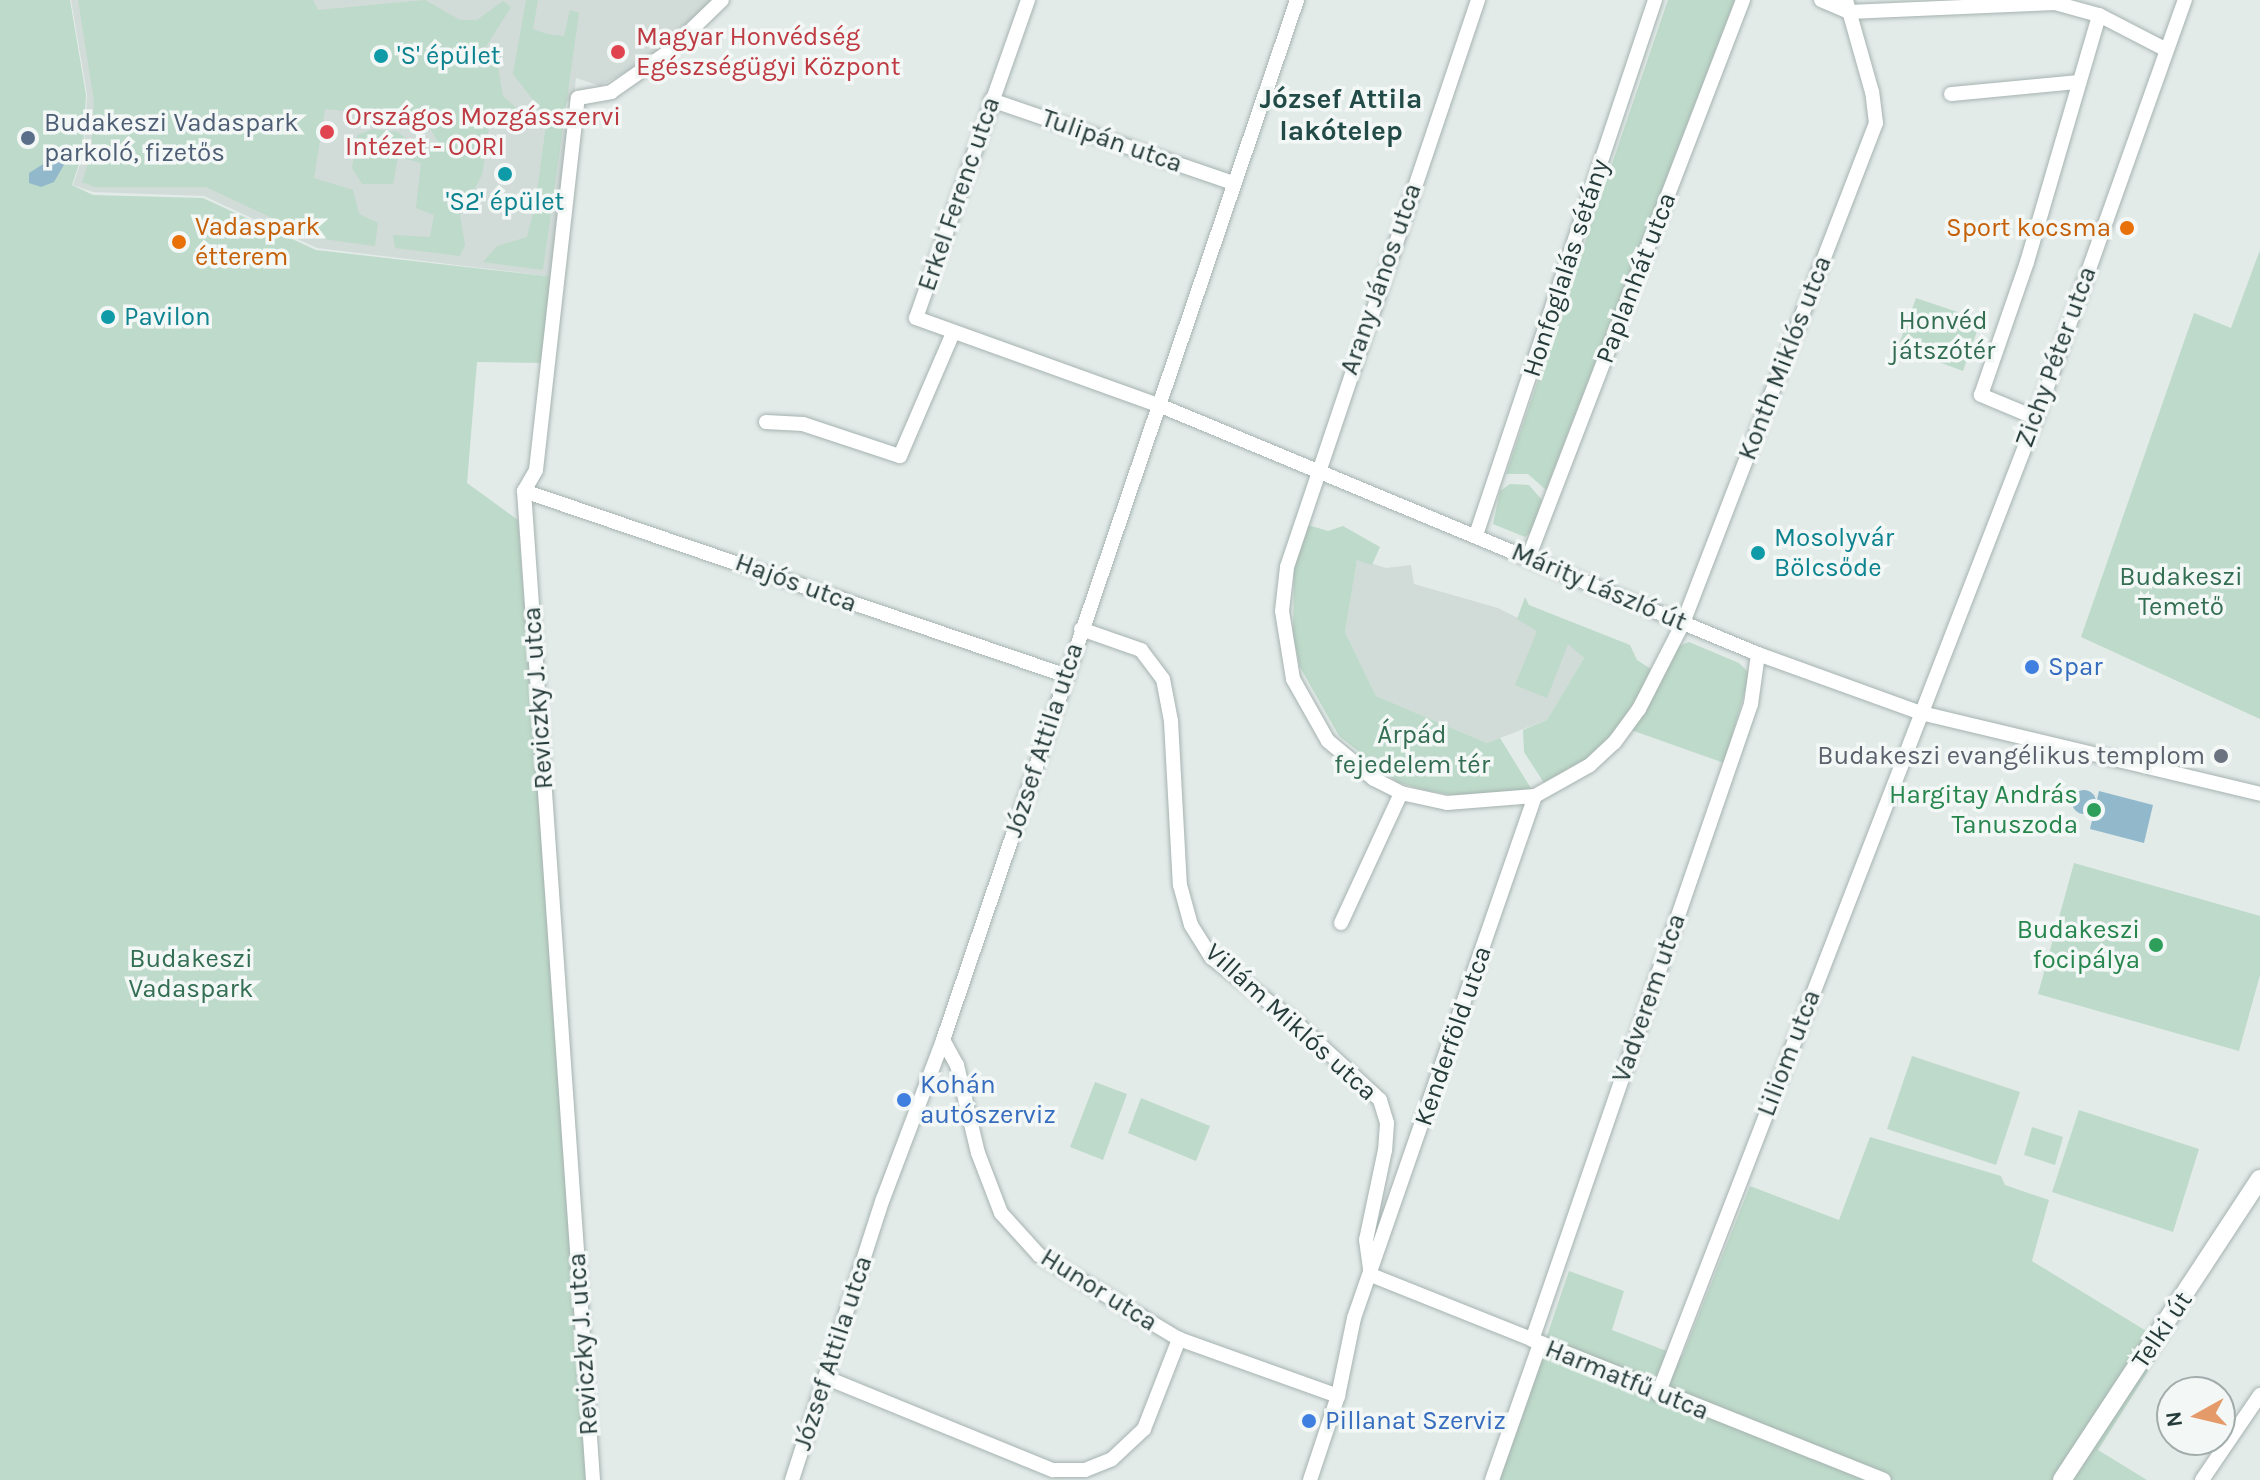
<!DOCTYPE html>
<meta charset="utf-8">
<style>
body{margin:0}
#map{position:relative;width:2260px;height:1480px;overflow:hidden;background:#e3ebe9;font-family:Karla,sans-serif}
div>[style]{position:absolute}
.built>*{inset:0;background:#d1dbd8}
.green>*{inset:0;background:#bedaca}
.water>*{inset:0;background:#91b9cb}
.round{border-radius:50%}
.roads{filter:drop-shadow(0 0 2px #a6b3b1) drop-shadow(0 0 2px #a6b3b1)}
.minor>*{height:14px;margin:-7px;padding:0 7px;transform-origin:7px;border-radius:7px;background:#fff}
.secondary>*{height:18px;margin:-9px;padding:0 9px;transform-origin:9px;border-radius:9px;background:#fff}
.dots>*{width:22px;height:22px;translate:-50% -50%;box-sizing:border-box;border:4px solid #f3f8f7;border-radius:50%}
span{translate:-50% -50%;white-space:nowrap;text-align:center;line-height:1.15;-webkit-text-stroke:7px #f3f8f7;paint-order:stroke}
.health-label{font-size:26px;color:#be3a42}
.left{translate:0 -50%;text-align:left}
.culture-label{font-size:26px;color:#0d838f}
.service-label{font-size:26px;color:#4e5e75}
.street-label{font-size:26px;color:#253b39}
.food-label{font-size:26px;color:#c56008}
.right{translate:-100% -50%;text-align:right}
.park-label{font-size:26px;color:#336e53}
.shop-label{font-size:26px;color:#366cbe}
.worship-label{font-size:26px;color:#5b616d}
.leisure-label{font-size:26px;color:#27864d}
.neighbourhood-label{font-size:28px;color:#224b48;font-weight:700}
.north{position:absolute;left:2156px;top:1376px;width:80px;height:80px;box-sizing:border-box;background:#f3f8f7;border:2px solid #a1acab;border-radius:50%;rotate:262deg;font-size:22px;font-weight:700;line-height:32px;text-align:center;color:#253b39}
.north::after{content:'';display:block;margin:auto;width:28px;height:36px;background:#e49b69;clip-path:polygon(50% 0,100% 100%,50% 72%,0 100%)}
</style>
<div id="map">
<div class="built">
<div style="clip-path:polygon(71px 0,714px 0,674px 39px,640px 64px,600px 86px,576px 78px,574px 98px,564px 104px,564px 112px,572px 108px,555px 277px,317px 248px,204px 196px,93px 192px,73px 185px,84px 152px,87px 94px)"></div>
<div style="clip-path:polygon(1357px 559px,1386px 568px,1411px 565px,1414px 584px,1498px 608px,1568px 643px,1584px 658px,1547px 720px,1487px 743px,1376px 696px,1345px 632px)"></div>
</div>
<div class="green">
<div style="clip-path:polygon(0 0,70px 0,86px 95px,83px 152px,72px 185px,93px 195px,203px 198px,316px 250px,555px 277px,544px 363px,477px 362px,467px 483px,518px 520px,590px 1480px,0 1480px)"></div>
<div style="clip-path:polygon(78px 0,313px 0,318px 10px,425px 0,460px 20px,477px 20px,503px 1px,511px 7px,479px 58px,498px 67px,503px 96px,525px 116px,522px 122px,491px 115px,482px 175px,460px 215px,465px 245px,460px 256px,395px 248px,393px 235px,430px 237px,434px 215px,416px 208px,421px 163px,398px 157px,393px 184px,362px 184px,352px 168px,357px 135px,373px 129px,398px 132px,422px 151px,443px 151px,421px 112px,387px 115px,325px 109px,314px 178px,353px 190px,359px 214px,378px 223px,375px 246px,315px 238px,206px 187px,95px 187px,82px 182px,91px 154px,94px 101px)"></div>
<div style="clip-path:polygon(526px 0,538px 0,533px 29px,547px 34px,564px 36px,570px 10px,579px 13px,543px 270px,483px 262px,497px 246px,527px 237px,535px 206px,547px 118px,513px 74px)"></div>
<div style="clip-path:polygon(1668px 0,1735px 0,1546px 490px,1528px 474px,1506px 474px)"></div>
<div style="clip-path:polygon(2260px 250px,2260px 719px,2081px 637px,2194px 313px,2231px 328px)"></div>
<div style="clip-path:polygon(1916px 298px,1981px 320px,1963px 371px,1898px 347px)"></div>
<div style="clip-path:polygon(1510px 484px,1529px 485px,1542px 500px,1532px 531px,1525px 537px,1493px 524px,1500px 491px)"></div>
<div style="clip-path:polygon(1308px 525px,1328px 531px,1343px 526px,1380px 547px,1372px 565px,1357px 560px,1345px 632px,1376px 696px,1487px 743px,1500px 738px,1532px 790px,1463px 797px,1425px 790px,1397px 782px,1339px 736px,1300px 667px,1293px 635px,1294px 568px)"></div>
<div style="clip-path:polygon(1525px 597px,1529px 605px,1630px 645px,1637px 660px,1654px 671px,1611px 738px,1590px 757px,1544px 783px,1524px 752px,1523px 730px,1547px 720px,1584px 658px,1568px 644px,1547px 698px,1515px 685px,1537px 631px,1517px 619px)"></div>
<div style="clip-path:polygon(1689px 642px,1739px 663px,1750px 674px,1724px 763px,1631px 730px,1676px 647px)"></div>
<div style="clip-path:polygon(2074px 863px,2260px 916px,2260px 975px,2239px 1051px,2038px 994px)"></div>
<div style="clip-path:polygon(1912px 1056px,2020px 1092px,1996px 1165px,1887px 1129px)"></div>
<div style="clip-path:polygon(1095px 1082px,1127px 1094px,1103px 1160px,1070px 1147px)"></div>
<div style="clip-path:polygon(1141px 1098px,1210px 1126px,1196px 1161px,1128px 1133px)"></div>
<div style="clip-path:polygon(2079px 1110px,2199px 1149px,2173px 1232px,2052px 1192px)"></div>
<div style="clip-path:polygon(2032px 1127px,2063px 1137px,2055px 1165px,2024px 1155px)"></div>
<div style="clip-path:polygon(1870px 1137px,2001px 1176px,2005px 1185px,2049px 1200px,2032px 1261px,2166px 1343px,2098px 1450px,2147px 1480px,1498px 1480px,1569px 1271px,1624px 1291px,1612px 1330px,1682px 1357px,1750px 1186px,1839px 1220px)"></div>
</div>
<div class="water">
<div style="clip-path:polygon(56px 156px,65px 163px,54px 182px,41px 187px,29px 183px,29px 173px)"></div>
<div class="round" style="left:2072px;top:790px;width:24px;height:24px"></div>
<div style="clip-path:polygon(2099px 791px,2153px 805px,2144px 843px,2090px 829px)"></div>
</div>
<div class="roads">
<div class="minor">
<div style="left:1028px;top:0;width:337px;rotate:109.4deg"></div>
<div style="left:916px;top:318px;width:260px;rotate:19.8deg"></div>
<div style="left:1161px;top:406px;width:646px;rotate:22.56deg"></div>
<div style="left:1758px;top:654px;width:173px;rotate:19.9deg"></div>
<div style="left:1921px;top:713px;width:349px;rotate:13.4deg"></div>
<div style="left:1478px;top:0;width:598px;rotate:108.62deg"></div>
<div style="left:1287px;top:567px;width:44px;rotate:96.5deg"></div>
<div style="left:1282px;top:611px;width:69px;rotate:80.8deg"></div>
<div style="left:1293px;top:679px;width:71px;rotate:60.6deg"></div>
<div style="left:1328px;top:741px;width:60px;rotate:39.6deg"></div>
<div style="left:1374px;top:779px;width:30px;rotate:27deg"></div>
<div style="left:1401px;top:793px;width:47px;rotate:12.3deg"></div>
<div style="left:1447px;top:803px;width:88px;rotate:-4.5deg"></div>
<div style="left:1535px;top:796px;width:63px;rotate:-29.4deg"></div>
<div style="left:1590px;top:765px;width:33px;rotate:-43deg"></div>
<div style="left:1614px;top:743px;width:42px;rotate:-53.7deg"></div>
<div style="left:1639px;top:709px;width:97px;rotate:-62.9deg"></div>
<div style="left:1683px;top:623px;width:536px;rotate:-68.89deg"></div>
<div style="left:1876px;top:123px;width:31px;rotate:-97deg"></div>
<div style="left:1872px;top:92px;width:96px;rotate:-105.8deg"></div>
<div style="left:1821px;top:0;width:30px;rotate:23deg"></div>
<div style="left:1849px;top:12px;width:206px;rotate:-2.5deg"></div>
<div style="left:2055px;top:3px;width:46px;rotate:15.3deg"></div>
<div style="left:2099px;top:15px;width:74px;rotate:27.3deg"></div>
<div style="left:1951px;top:94px;width:127px;rotate:-5.4deg"></div>
<div style="left:991px;top:100px;width:257px;rotate:18.9deg"></div>
<div style="left:2036px;top:418px;width:60px;rotate:-157.3deg"></div>
<div style="left:1981px;top:395px;width:141px;rotate:-70.9deg"></div>
<div style="left:2027px;top:262px;width:257px;rotate:-73.7deg"></div>
<div style="left:766px;top:422px;width:37px;rotate:3deg"></div>
<div style="left:803px;top:424px;width:102px;rotate:18.3deg"></div>
<div style="left:900px;top:456px;width:134px;rotate:-66.7deg"></div>
<div style="left:524px;top:491px;width:574px;rotate:18.81deg"></div>
<div style="left:1476px;top:535px;width:564px;rotate:-71.5deg"></div>
<div style="left:1529px;top:556px;width:596px;rotate:-68.95deg"></div>
<div style="left:1081px;top:629px;width:64px;rotate:19.3deg"></div>
<div style="left:1141px;top:650px;width:36px;rotate:53deg"></div>
<div style="left:1163px;top:679px;width:43px;rotate:79.2deg"></div>
<div style="left:1171px;top:721px;width:164px;rotate:86.9deg"></div>
<div style="left:1180px;top:885px;width:41px;rotate:74.6deg"></div>
<div style="left:1191px;top:925px;width:39px;rotate:58deg"></div>
<div style="left:1212px;top:958px;width:105px;rotate:37.6deg"></div>
<div style="left:1295px;top:1022px;width:115px;rotate:42.5deg"></div>
<div style="left:1380px;top:1100px;width:24px;rotate:73deg"></div>
<div style="left:1387px;top:1123px;width:27px;rotate:94deg"></div>
<div style="left:1385px;top:1150px;width:92px;rotate:101.9deg"></div>
<div style="left:1366px;top:1240px;width:35px;rotate:82deg"></div>
<div style="left:1341px;top:923px;width:143px;rotate:-65.2deg"></div>
<div style="left:943px;top:1040px;width:29px;rotate:61deg"></div>
<div style="left:957px;top:1065px;width:90px;rotate:76.6deg"></div>
<div style="left:978px;top:1153px;width:64px;rotate:69deg"></div>
<div style="left:1001px;top:1213px;width:57px;rotate:47.9deg"></div>
<div style="left:1039px;top:1255px;width:163px;rotate:31deg"></div>
<div style="left:1179px;top:1339px;width:169px;rotate:19.7deg"></div>
<div style="left:1371px;top:1275px;width:552px;rotate:21.78deg"></div>
<div style="left:1532px;top:1340px;width:673px;rotate:-71deg"></div>
<div style="left:1751px;top:704px;width:50px;rotate:-82deg"></div>
<div style="left:827px;top:1378px;width:244px;rotate:22.2deg"></div>
<div style="left:1053px;top:1470px;width:32px"></div>
<div style="left:1085px;top:1470px;width:29px;rotate:-22deg"></div>
<div style="left:1112px;top:1459px;width:44px;rotate:-43.2deg"></div>
<div style="left:1144px;top:1429px;width:97px;rotate:-68.7deg"></div>
<div style="left:1658px;top:1394px;width:1047px;rotate:-68.83deg"></div>
<div style="left:2036px;top:418px;width:444px;rotate:-70.4deg"></div>
<div style="left:593px;top:1480px;width:991px;rotate:-93.99deg"></div>
<div style="left:524px;top:491px;width:24px;rotate:-60deg"></div>
<div style="left:536px;top:470px;width:374px;rotate:-83.6deg"></div>
<div style="left:578px;top:98px;width:34px;rotate:-10deg"></div>
<div style="left:611px;top:92px;width:68px;rotate:-34.9deg"></div>
<div style="left:667px;top:53px;width:76px;rotate:-43.9deg"></div>
<div style="left:792px;top:1480px;width:295px;rotate:-72.1deg"></div>
<div style="left:883px;top:1199px;width:170px;rotate:-69.3deg"></div>
<div style="left:943px;top:1040px;width:1099px;rotate:-71.2deg"></div>
<div style="left:1310px;top:1480px;width:89px;rotate:-71.6deg"></div>
<div style="left:1338px;top:1396px;width:80px;rotate:-78.4deg"></div>
<div style="left:1354px;top:1318px;width:552px;rotate:-70.88deg"></div>
<div style="left:1492px;top:1480px;width:144px;rotate:-70.6deg"></div>
<div style="left:2202px;top:1480px;width:103px;rotate:-55.7deg"></div>
</div>
<div class="secondary">
<div style="left:2062px;top:1480px;width:360px;rotate:-56.7deg"></div>
</div>
</div>
<div class="dots">
<div style="left:618px;top:52px;background:#e0444e"></div>
<div style="left:381px;top:56px;background:#0f9aa8"></div>
<div style="left:327px;top:132px;background:#e0444e"></div>
<div style="left:28px;top:138px;background:#5c6f8a"></div>
<div style="left:505px;top:174px;background:#0f9aa8"></div>
<div style="left:2127px;top:228px;background:#e8710a"></div>
<div style="left:179px;top:242px;background:#e8710a"></div>
<div style="left:108px;top:317px;background:#0f9aa8"></div>
<div style="left:1758px;top:553px;background:#0f9aa8"></div>
<div style="left:2032px;top:667px;background:#3f7fe0"></div>
<div style="left:2221px;top:756px;background:#6b7280"></div>
<div style="left:2094px;top:810px;background:#2e9e5b"></div>
<div style="left:2156px;top:945px;background:#2e9e5b"></div>
<div style="left:904px;top:1100px;background:#3f7fe0"></div>
<div style="left:1309px;top:1421px;background:#3f7fe0"></div>
</div>
<div class="health-label">
<span class="left" style="left:636px;top:52px">Magyar Honvédség<br>Egészségügyi Központ</span>
<span class="left" style="left:345px;top:132px">Országos Mozgásszervi<br>Intézet - OORI</span>
</div>
<div class="culture-label">
<span class="left" style="left:397px;top:56px">'S' épület</span>
<span style="left:505px;top:202px">'S2' épület</span>
<span class="left" style="left:124px;top:317px">Pavilon</span>
<span class="left" style="left:1774px;top:553px">Mosolyvár<br>Bölcsőde</span>
</div>
<div class="service-label">
<span class="left" style="left:44px;top:138px">Budakeszi Vadaspark<br>parkoló, fizetős</span>
</div>
<div class="street-label">
<span style="left:1112px;top:141px;rotate:19deg">Tulipán utca</span>
<span style="left:959px;top:194px;rotate:-71deg">Erkel Ferenc utca</span>
<span style="left:1566px;top:268px;rotate:-72deg">Honfoglalás sétány</span>
<span style="left:1636px;top:278px;rotate:-69deg">Paplanhát utca</span>
<span style="left:1381px;top:279px;rotate:-71deg">Arany János utca</span>
<span style="left:2056px;top:357px;rotate:-70deg">Zichy Péter utca</span>
<span style="left:1785px;top:358px;rotate:-69deg">Konth Miklós utca</span>
<span style="left:796px;top:583px;rotate:20deg">Hajós utca</span>
<span style="left:1599px;top:587px;rotate:23deg">Márity László út</span>
<span style="left:538px;top:698px;rotate:-94deg">Reviczky J. utca</span>
<span style="left:1044px;top:740px;rotate:-72deg">József Attila utca</span>
<span style="left:1649px;top:998px;rotate:-71deg">Vadverem utca</span>
<span style="left:1291px;top:1022px;rotate:42deg">Villám Miklós utca</span>
<span style="left:1453px;top:1036px;rotate:-71deg">Kenderföld utca</span>
<span style="left:1789px;top:1053px;rotate:-69deg">Liliom utca</span>
<span style="left:1099px;top:1290px;rotate:32deg">Hunor utca</span>
<span style="left:2162px;top:1330px;rotate:-56deg">Telki út</span>
<span style="left:583px;top:1344px;rotate:-94deg">Reviczky J. utca</span>
<span style="left:833px;top:1353px;rotate:-72deg">József Attila utca</span>
<span style="left:1627px;top:1380px;rotate:22deg">Harmatfű utca</span>
</div>
<div class="food-label">
<span class="left" style="left:195px;top:242px">Vadaspark<br>étterem</span>
<span class="right" style="left:2111px;top:228px">Sport kocsma</span>
</div>
<div class="park-label">
<span style="left:1943px;top:336px">Honvéd<br>játszótér</span>
<span style="left:2181px;top:592px">Budakeszi<br>Temető</span>
<span style="left:1412px;top:750px">Árpád<br>fejedelem tér</span>
<span style="left:191px;top:974px">Budakeszi<br>Vadaspark</span>
</div>
<div class="shop-label">
<span class="left" style="left:2048px;top:667px">Spar</span>
<span class="left" style="left:920px;top:1100px">Kohán<br>autószerviz</span>
<span class="left" style="left:1325px;top:1421px">Pillanat Szerviz</span>
</div>
<div class="worship-label">
<span class="right" style="left:2205px;top:756px">Budakeszi evangélikus templom</span>
</div>
<div class="leisure-label">
<span class="right" style="left:2078px;top:810px">Hargitay András<br>Tanuszoda</span>
<span class="right" style="left:2140px;top:945px">Budakeszi<br>focipálya</span>
</div>
<div class="neighbourhood-label">
<span style="left:1341px;top:115px">József Attila<br>lakótelep</span>
</div>
<div class="north">N</div>
</div>
